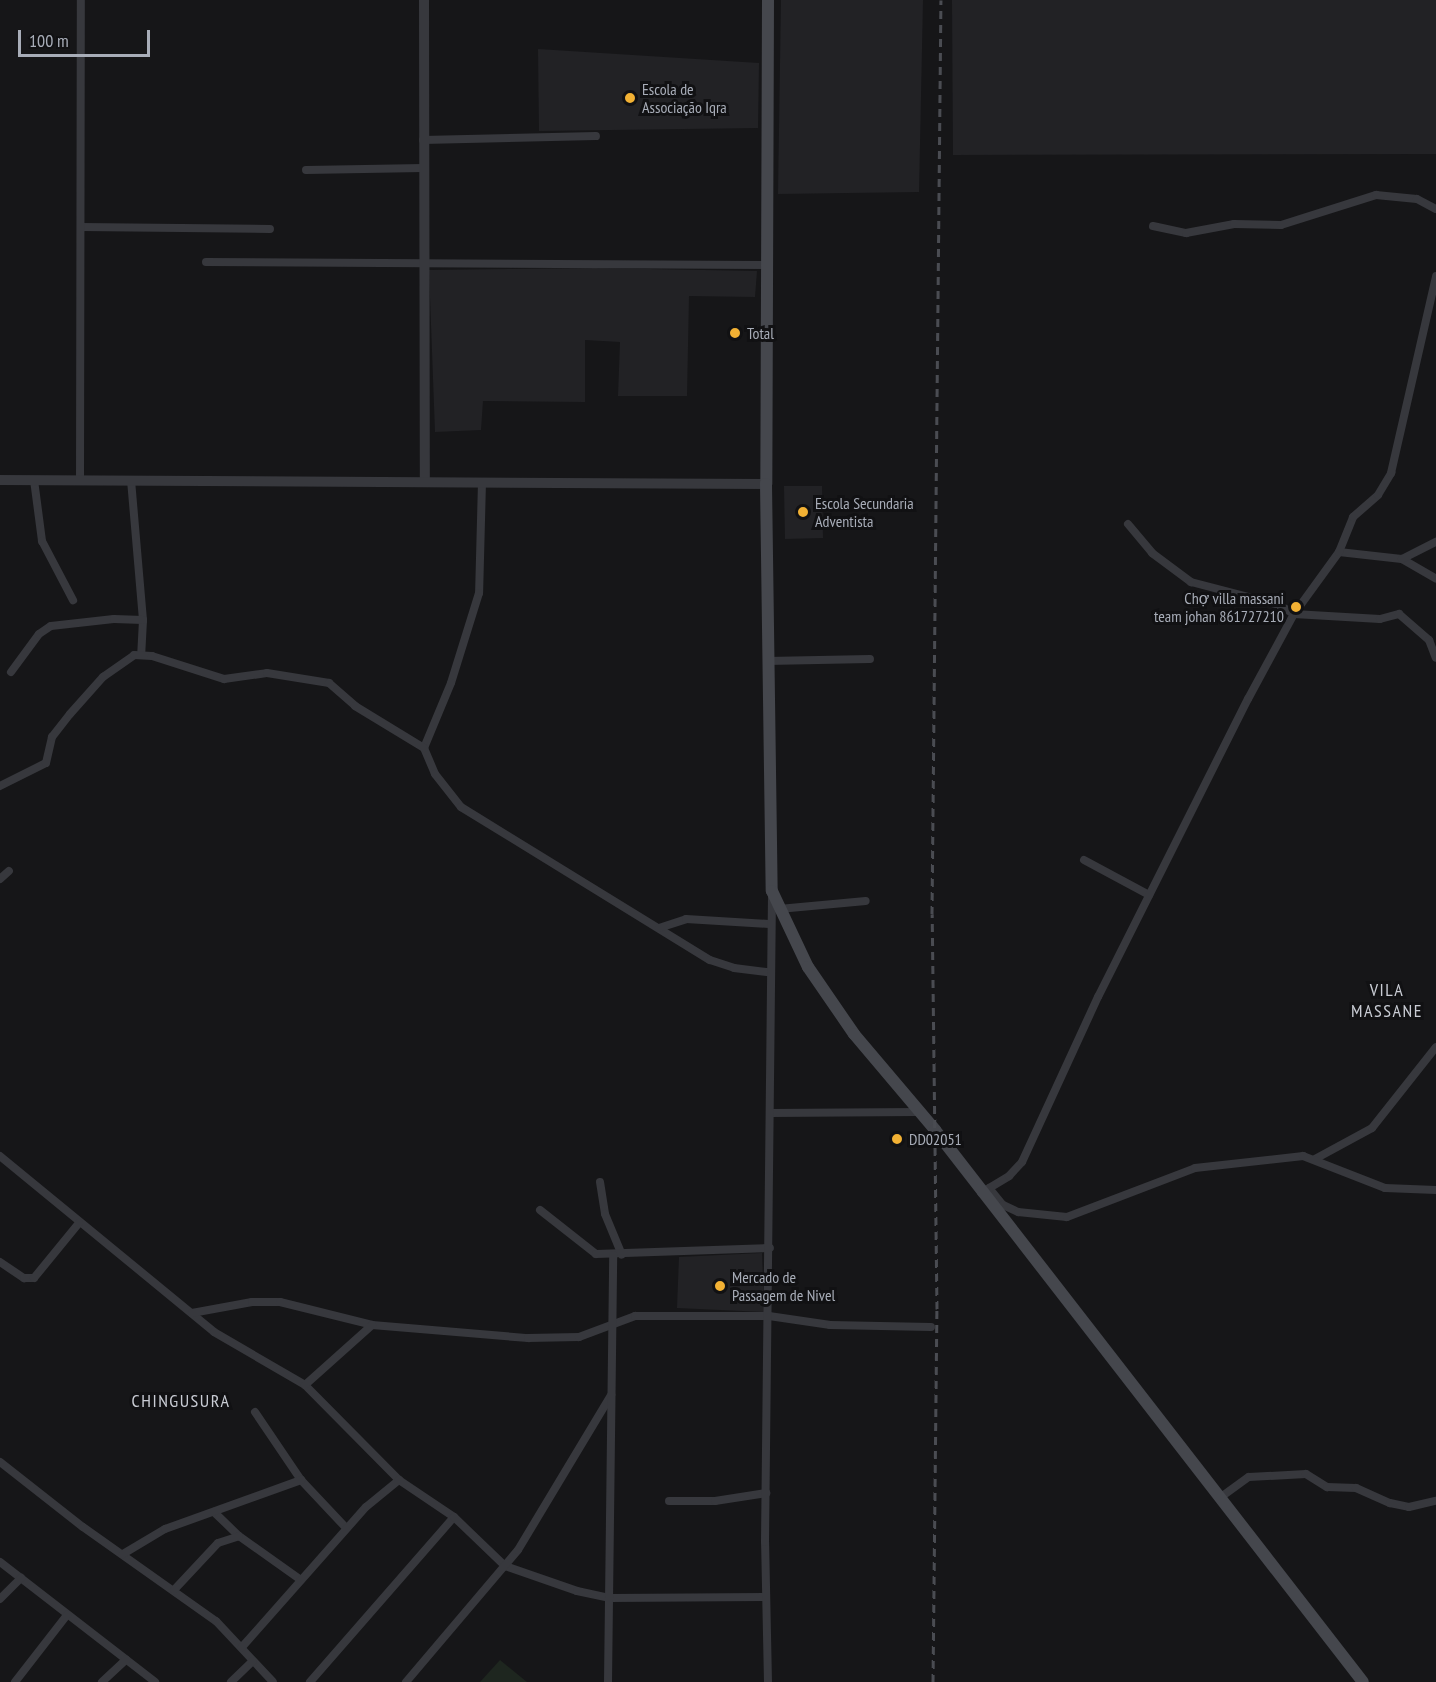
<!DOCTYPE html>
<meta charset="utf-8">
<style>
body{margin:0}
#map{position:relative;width:1436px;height:1682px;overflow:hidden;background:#161618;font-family:"PT Sans Narrow",sans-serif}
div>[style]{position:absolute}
.built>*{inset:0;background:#222225}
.green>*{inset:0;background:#1e261f}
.minor>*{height:8px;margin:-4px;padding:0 4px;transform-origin:4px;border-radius:4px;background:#37383d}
.tertiary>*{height:10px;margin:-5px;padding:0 5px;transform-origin:5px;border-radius:5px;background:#37383d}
.secondary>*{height:12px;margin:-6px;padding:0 6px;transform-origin:6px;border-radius:6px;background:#45474d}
.rail>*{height:3px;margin-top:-1.5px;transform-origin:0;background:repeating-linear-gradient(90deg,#4a4c52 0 8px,transparent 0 14px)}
.dots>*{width:16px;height:16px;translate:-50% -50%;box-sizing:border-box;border:3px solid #111113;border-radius:50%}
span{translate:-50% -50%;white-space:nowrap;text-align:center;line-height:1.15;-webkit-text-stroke:6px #111113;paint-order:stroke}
.poi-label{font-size:16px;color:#a8adb8}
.left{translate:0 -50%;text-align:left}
.right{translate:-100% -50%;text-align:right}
.neighbourhood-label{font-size:18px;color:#c9ccd4;letter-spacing:1.5px}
.scale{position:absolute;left:18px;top:30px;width:132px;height:27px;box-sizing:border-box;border:3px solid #a8adb8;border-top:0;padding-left:8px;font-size:18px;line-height:21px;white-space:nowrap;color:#a8adb8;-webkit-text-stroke:4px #111113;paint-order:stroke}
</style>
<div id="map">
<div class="built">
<div style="clip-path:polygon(781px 0,923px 0,919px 192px,778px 194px)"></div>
<div style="clip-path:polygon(952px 0,1436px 0,1436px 154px,953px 155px)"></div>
<div style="clip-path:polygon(538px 49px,759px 63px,758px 128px,539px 131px)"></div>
<div style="clip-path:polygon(595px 268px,757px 271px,755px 297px,689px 296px,687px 396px,618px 396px,620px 342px,585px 340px,585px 402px,483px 401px,481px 430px,435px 432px,429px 270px)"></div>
<div style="clip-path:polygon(784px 486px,822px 486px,823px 538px,785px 539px)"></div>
<div style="clip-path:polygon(762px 1253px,764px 1312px,677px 1308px,679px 1257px)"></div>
</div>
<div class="green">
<div style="clip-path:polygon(500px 1660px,527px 1682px,480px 1682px)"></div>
</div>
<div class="minor">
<div style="left:423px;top:140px;width:173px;rotate:-1.3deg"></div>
<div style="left:306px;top:170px;width:117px;rotate:-1deg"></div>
<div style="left:1153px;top:226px;width:34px;rotate:12deg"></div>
<div style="left:1186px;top:233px;width:49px;rotate:-10.6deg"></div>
<div style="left:1234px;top:224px;width:47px;rotate:1.2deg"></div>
<div style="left:1281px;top:225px;width:100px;rotate:-17.5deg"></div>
<div style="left:1376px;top:195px;width:41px;rotate:5.6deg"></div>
<div style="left:1417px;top:199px;width:21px;rotate:28deg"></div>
<div style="left:81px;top:227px;width:189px;rotate:0.6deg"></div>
<div style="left:206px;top:262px;width:562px;rotate:0.31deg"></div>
<div style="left:34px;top:480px;width:62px;rotate:82.5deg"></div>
<div style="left:42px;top:541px;width:67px;rotate:62.3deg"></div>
<div style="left:80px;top:480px;width:480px;rotate:-89.9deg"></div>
<div style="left:131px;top:480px;width:141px;rotate:85.1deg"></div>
<div style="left:143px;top:620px;width:35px;rotate:93deg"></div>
<div style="left:482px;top:482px;width:111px;rotate:91.5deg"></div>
<div style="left:479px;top:593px;width:94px;rotate:107.3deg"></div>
<div style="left:451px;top:683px;width:70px;rotate:112.6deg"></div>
<div style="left:424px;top:748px;width:28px;rotate:67deg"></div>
<div style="left:435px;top:774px;width:42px;rotate:51.8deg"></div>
<div style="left:461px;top:807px;width:292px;rotate:31.6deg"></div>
<div style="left:710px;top:960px;width:25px;rotate:18deg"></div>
<div style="left:734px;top:968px;width:35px;rotate:7deg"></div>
<div style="left:1128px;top:524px;width:38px;rotate:50deg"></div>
<div style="left:1152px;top:553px;width:49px;rotate:36.6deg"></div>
<div style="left:1191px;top:582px;width:91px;rotate:14.6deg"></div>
<div style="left:1279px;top:605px;width:17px;rotate:31deg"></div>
<div style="left:1294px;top:614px;width:86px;rotate:3.3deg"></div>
<div style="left:1380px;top:619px;width:20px;rotate:-15deg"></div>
<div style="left:1399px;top:614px;width:40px;rotate:41deg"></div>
<div style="left:1429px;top:640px;width:19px;rotate:69deg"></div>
<div style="left:1339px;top:552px;width:63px;rotate:6.3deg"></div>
<div style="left:1402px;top:559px;width:39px;rotate:30deg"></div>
<div style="left:1402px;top:559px;width:38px;rotate:-27deg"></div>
<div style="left:767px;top:661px;width:103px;rotate:-1.1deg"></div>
<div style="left:11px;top:672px;width:47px;rotate:-53.6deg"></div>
<div style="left:39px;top:634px;width:14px;rotate:-34deg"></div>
<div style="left:51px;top:626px;width:63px;rotate:-6.3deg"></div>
<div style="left:114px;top:619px;width:29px;rotate:2deg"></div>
<div style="left:0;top:786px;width:51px;rotate:-26.6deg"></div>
<div style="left:46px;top:763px;width:27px;rotate:-77deg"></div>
<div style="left:52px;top:737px;width:29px;rotate:-52deg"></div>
<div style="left:70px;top:714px;width:50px;rotate:-48.3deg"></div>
<div style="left:103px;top:677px;width:38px;rotate:-35deg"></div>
<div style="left:134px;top:655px;width:18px;rotate:3deg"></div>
<div style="left:152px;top:656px;width:76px;rotate:17.7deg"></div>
<div style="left:224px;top:679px;width:43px;rotate:-7.9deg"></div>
<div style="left:267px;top:673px;width:63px;rotate:9.2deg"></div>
<div style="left:329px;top:683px;width:35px;rotate:41deg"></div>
<div style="left:355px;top:706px;width:81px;rotate:31.3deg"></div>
<div style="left:1084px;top:860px;width:74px;rotate:28.3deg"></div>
<div style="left:0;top:879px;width:12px;rotate:-42deg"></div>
<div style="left:779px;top:909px;width:87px;rotate:-5.3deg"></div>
<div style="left:659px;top:928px;width:28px;rotate:-18deg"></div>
<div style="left:686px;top:919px;width:83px;rotate:3.4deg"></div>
<div style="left:770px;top:1113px;width:148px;rotate:-0.4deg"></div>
<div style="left:0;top:1156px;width:277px;rotate:39.4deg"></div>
<div style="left:214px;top:1332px;width:105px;rotate:30.2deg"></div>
<div style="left:305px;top:1385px;width:134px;rotate:45.3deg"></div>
<div style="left:1315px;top:1159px;width:65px;rotate:-28.5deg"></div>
<div style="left:1372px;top:1128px;width:103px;rotate:-51.7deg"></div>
<div style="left:600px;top:1182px;width:32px;rotate:81deg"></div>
<div style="left:605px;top:1214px;width:44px;rotate:67.5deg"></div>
<div style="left:989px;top:1188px;width:22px;rotate:51deg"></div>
<div style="left:1003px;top:1205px;width:17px;rotate:25deg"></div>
<div style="left:1018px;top:1212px;width:49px;rotate:5.8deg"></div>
<div style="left:1067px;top:1217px;width:137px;rotate:-20.9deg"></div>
<div style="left:1195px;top:1168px;width:109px;rotate:-6.3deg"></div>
<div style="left:1303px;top:1156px;width:88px;rotate:21.3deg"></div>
<div style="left:1385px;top:1188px;width:51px;rotate:2.2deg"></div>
<div style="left:981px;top:1193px;width:33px;rotate:-31deg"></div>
<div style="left:1009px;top:1176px;width:19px;rotate:-47deg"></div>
<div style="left:1022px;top:1162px;width:182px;rotate:-65.3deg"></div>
<div style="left:1098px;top:997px;width:334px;rotate:-63.3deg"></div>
<div style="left:1248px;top:699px;width:97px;rotate:-61.6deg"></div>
<div style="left:1294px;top:614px;width:77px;rotate:-54deg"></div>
<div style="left:1339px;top:552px;width:38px;rotate:-68deg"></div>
<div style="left:1353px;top:517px;width:33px;rotate:-41deg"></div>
<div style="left:1378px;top:495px;width:26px;rotate:-59deg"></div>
<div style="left:1391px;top:473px;width:202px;rotate:-77.1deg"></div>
<div style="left:540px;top:1210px;width:71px;rotate:38.2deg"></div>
<div style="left:596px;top:1254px;width:174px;rotate:-2deg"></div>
<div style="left:0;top:1262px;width:29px;rotate:34deg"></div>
<div style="left:24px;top:1278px;width:10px"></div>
<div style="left:34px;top:1278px;width:71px;rotate:-50.7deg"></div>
<div style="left:192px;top:1313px;width:61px;rotate:-10.4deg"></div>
<div style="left:252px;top:1302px;width:28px"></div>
<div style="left:280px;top:1302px;width:95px;rotate:14deg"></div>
<div style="left:372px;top:1325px;width:157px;rotate:4.8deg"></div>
<div style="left:528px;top:1338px;width:51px;rotate:-1.1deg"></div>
<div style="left:579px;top:1337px;width:60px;rotate:-20.6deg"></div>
<div style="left:635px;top:1316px;width:134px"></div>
<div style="left:769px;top:1316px;width:62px;rotate:8.4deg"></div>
<div style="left:830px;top:1325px;width:101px;rotate:1.1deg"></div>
<div style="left:305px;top:1385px;width:90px;rotate:-41.8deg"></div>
<div style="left:255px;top:1412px;width:82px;rotate:55.9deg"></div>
<div style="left:301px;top:1480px;width:66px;rotate:46.8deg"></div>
<div style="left:0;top:1462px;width:105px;rotate:38.1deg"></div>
<div style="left:83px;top:1527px;width:163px;rotate:35.3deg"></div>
<div style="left:216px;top:1621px;width:83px;rotate:46.9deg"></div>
<div style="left:1221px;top:1497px;width:34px;rotate:-36deg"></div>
<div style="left:1249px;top:1477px;width:57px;rotate:-3deg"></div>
<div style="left:1306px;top:1474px;width:25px;rotate:32deg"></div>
<div style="left:1327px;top:1487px;width:29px;rotate:2deg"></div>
<div style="left:1356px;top:1488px;width:37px;rotate:24deg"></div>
<div style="left:1390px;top:1503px;width:19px;rotate:12deg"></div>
<div style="left:1409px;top:1507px;width:28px;rotate:-13deg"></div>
<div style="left:669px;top:1501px;width:46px"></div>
<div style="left:715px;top:1501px;width:52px;rotate:-8.9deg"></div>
<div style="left:214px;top:1512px;width:35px;rotate:44deg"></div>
<div style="left:239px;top:1536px;width:76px;rotate:35.4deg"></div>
<div style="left:123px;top:1554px;width:49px;rotate:-30.8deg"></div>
<div style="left:165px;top:1529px;width:145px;rotate:-19.8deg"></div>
<div style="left:0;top:1562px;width:196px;rotate:37.7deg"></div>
<div style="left:174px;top:1590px;width:64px;rotate:-46.9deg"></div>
<div style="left:218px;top:1543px;width:22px;rotate:-18deg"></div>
<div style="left:0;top:1599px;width:30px;rotate:-45deg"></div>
<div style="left:242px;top:1647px;width:187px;rotate:-48.5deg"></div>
<div style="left:366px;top:1507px;width:43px;rotate:-39.3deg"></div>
<div style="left:399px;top:1480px;width:66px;rotate:33.9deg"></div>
<div style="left:15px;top:1682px;width:85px;rotate:-52.2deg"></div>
<div style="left:102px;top:1682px;width:33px;rotate:-43deg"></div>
<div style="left:231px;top:1682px;width:30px;rotate:-44deg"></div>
<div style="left:310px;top:1682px;width:219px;rotate:-48.9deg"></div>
<div style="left:454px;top:1517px;width:71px;rotate:43.9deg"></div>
<div style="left:505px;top:1566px;width:76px;rotate:19.1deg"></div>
<div style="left:577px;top:1591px;width:34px;rotate:12deg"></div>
<div style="left:610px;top:1598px;width:156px;rotate:-0.4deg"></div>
<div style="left:406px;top:1682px;width:173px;rotate:-49.7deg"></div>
<div style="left:518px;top:1550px;width:181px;rotate:-59deg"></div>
<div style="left:608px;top:1682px;width:427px;rotate:-89.3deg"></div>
<div style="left:768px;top:1682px;width:140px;rotate:-91.2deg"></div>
<div style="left:765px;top:1542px;width:650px;rotate:-89.38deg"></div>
</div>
<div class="tertiary">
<div style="left:424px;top:0;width:482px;rotate:89.9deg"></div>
<div style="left:0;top:480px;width:766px;rotate:0.3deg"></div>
</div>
<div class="secondary">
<div style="left:768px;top:0;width:484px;rotate:90.2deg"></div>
<div style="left:766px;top:484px;width:407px;rotate:89.2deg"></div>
<div style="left:772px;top:891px;width:84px;rotate:64.7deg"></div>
<div style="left:808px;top:967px;width:81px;rotate:55.5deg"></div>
<div style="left:854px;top:1034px;width:126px;rotate:49.8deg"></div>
<div style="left:935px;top:1130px;width:698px;rotate:52.21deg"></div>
</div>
<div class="rail">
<div style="left:933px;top:1682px;width:373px;rotate:-89.4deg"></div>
<div style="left:937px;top:1309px;width:395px;rotate:-90.7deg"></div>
<div style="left:932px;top:914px;width:914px;rotate:-89.44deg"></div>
</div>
<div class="dots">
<div style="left:630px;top:98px;background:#f2b134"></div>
<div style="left:735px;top:333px;background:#f2b134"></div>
<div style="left:803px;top:512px;background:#f2b134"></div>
<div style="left:1296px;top:607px;background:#f2b134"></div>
<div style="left:897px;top:1139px;background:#f2b134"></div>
<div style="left:720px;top:1286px;background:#f2b134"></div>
</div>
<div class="poi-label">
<span class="left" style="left:642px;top:98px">Escola de<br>Associação Iqra</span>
<span class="left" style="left:747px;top:333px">Total</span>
<span class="left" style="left:815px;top:512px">Escola Secundaria<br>Adventista</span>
<span class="right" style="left:1284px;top:607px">Chợ villa massani<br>team johan 861727210</span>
<span class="left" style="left:909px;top:1139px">DD02051</span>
<span class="left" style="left:732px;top:1286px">Mercado de<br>Passagem de Nivel</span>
</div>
<div class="neighbourhood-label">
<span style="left:1387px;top:1001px">VILA<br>MASSANE</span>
<span style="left:181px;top:1401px">CHINGUSURA</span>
</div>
<div class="scale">100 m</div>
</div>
